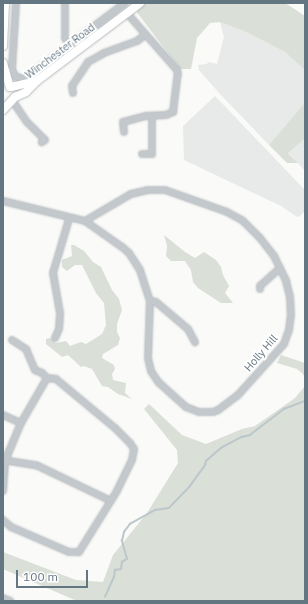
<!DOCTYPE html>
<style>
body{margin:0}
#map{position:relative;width:308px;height:604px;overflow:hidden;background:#fafaf8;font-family:"IBM Plex Sans",sans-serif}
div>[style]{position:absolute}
.built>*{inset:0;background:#e8e9e9}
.green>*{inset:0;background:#dadfd7}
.stream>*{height:1.5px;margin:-0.75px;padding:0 0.75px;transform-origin:0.75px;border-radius:0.75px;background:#bbc7cb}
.roads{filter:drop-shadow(0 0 1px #b5babe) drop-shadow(0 0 1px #b5babe)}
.minor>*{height:6px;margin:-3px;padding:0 3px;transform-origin:3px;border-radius:3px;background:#c3c8cc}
.major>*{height:8px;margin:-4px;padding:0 4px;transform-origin:4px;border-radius:4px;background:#fff}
span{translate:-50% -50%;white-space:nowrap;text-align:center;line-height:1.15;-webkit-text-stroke:4px #fff;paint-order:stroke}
.street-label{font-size:11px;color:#657683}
.frame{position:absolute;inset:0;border:4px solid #657683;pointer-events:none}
.scale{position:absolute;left:16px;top:570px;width:72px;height:18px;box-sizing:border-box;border:2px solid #657683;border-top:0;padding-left:5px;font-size:12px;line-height:14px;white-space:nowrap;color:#657683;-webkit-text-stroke:3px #fff;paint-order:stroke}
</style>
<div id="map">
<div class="built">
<div style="clip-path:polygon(220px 22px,244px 31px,285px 52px,305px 70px,305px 171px,276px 139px,269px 145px,219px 93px,199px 70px,198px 65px,207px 64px,208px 62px,217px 64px,224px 37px)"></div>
<div style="clip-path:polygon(215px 96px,305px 190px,305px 211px,300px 216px,297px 217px,281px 206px,184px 160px,183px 126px)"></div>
</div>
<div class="green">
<div style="clip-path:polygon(146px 3px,285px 3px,305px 16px,305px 70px,285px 52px,244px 31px,220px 22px,210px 23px,197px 38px,191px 69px,180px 69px,136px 11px)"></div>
<div style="clip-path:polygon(305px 103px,305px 138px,288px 153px,298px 163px,287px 163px,269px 145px)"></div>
<div style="clip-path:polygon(164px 235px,185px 252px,195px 258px,204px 252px,216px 260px,221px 267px,223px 275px,229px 286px,225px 293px,233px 303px,221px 303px,198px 288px,193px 282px,191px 270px,185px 261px,171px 261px,166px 256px,167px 246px)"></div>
<div style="clip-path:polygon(71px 245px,74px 245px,84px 251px,93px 262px,101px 267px,112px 290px,119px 299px,122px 310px,117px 324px,117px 332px,120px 338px,118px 345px,103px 354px,102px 358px,114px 365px,115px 369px,112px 374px,113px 380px,126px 383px,125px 393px,132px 399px,118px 394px,108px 387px,102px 386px,92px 369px,84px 366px,81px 367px,68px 355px,62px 357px,46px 344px,46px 339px,50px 338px,56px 343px,66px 341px,70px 346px,81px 342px,86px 344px,102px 334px,106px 325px,104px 303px,96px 293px,82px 265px,75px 265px,67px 271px,62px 267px,62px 260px,72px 256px)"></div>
<div style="clip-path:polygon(281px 355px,305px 363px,305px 379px,303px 374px,297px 369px,277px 363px)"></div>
<div style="clip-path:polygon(305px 386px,305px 601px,77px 601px,3px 569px,3px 552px,76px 580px,103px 582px,113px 555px,147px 513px,178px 463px,177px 450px,144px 409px,149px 404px,182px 435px,206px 444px,242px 429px,255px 426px,295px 398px)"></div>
</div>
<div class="stream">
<div style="left:105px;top:597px;width:22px;rotate:-66deg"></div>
<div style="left:114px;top:577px;width:7px;rotate:-82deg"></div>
<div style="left:115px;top:570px;width:6px;rotate:-9deg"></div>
<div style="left:121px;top:569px;width:7px;rotate:-82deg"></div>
<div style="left:122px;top:562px;width:6px;rotate:-31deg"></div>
<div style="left:127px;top:559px;width:19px;rotate:-106deg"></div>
<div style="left:122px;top:541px;width:9px;rotate:-77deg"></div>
<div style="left:124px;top:532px;width:10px;rotate:-53deg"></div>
<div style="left:130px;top:524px;width:29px;rotate:-29deg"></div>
<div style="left:155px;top:510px;width:14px;rotate:-8deg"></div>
<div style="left:169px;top:508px;width:30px;rotate:-46deg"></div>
<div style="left:190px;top:486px;width:26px;rotate:-54deg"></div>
<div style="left:205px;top:465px;width:4px;rotate:-76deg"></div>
<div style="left:206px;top:461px;width:20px;rotate:-41deg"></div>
<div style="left:221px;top:448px;width:24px;rotate:-28deg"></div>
<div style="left:242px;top:437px;width:8px;rotate:-14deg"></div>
<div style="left:250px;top:435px;width:43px;rotate:-37.4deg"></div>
<div style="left:284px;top:409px;width:22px;rotate:-21deg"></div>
</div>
<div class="roads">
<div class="minor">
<div style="left:16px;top:3px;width:66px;rotate:93.5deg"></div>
<div style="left:12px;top:69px;width:8px;rotate:67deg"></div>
<div style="left:15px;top:76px;width:9px;rotate:18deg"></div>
<div style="left:24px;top:79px;width:126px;rotate:-37deg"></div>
<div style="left:65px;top:3px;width:35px;rotate:90deg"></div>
<div style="left:65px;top:38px;width:9px;rotate:58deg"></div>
<div style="left:73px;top:93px;width:7px;rotate:-98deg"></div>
<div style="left:72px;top:86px;width:29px;rotate:-56deg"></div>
<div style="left:88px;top:62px;width:18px;rotate:-29deg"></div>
<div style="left:104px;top:53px;width:35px;rotate:-20deg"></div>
<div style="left:137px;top:41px;width:10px;rotate:-37deg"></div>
<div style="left:12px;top:100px;width:27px;rotate:56deg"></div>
<div style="left:27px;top:122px;width:25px;rotate:45deg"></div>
<div style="left:45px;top:140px;width:4px;rotate:146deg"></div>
<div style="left:124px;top:132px;width:10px;rotate:-96deg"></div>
<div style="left:123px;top:122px;width:24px;rotate:-15deg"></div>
<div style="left:146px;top:116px;width:20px;rotate:-3deg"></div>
<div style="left:166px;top:115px;width:8px;rotate:-23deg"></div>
<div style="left:173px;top:112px;width:38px;rotate:-83deg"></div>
<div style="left:178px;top:74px;width:4px;rotate:-104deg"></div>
<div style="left:177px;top:70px;width:76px;rotate:-131.3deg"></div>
<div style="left:142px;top:154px;width:10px"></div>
<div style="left:152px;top:154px;width:38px;rotate:-90deg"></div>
<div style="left:3px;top:201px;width:84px;rotate:13.7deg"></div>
<div style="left:85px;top:221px;width:53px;rotate:-30.4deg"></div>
<div style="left:131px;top:194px;width:17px;rotate:-13deg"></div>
<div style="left:148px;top:190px;width:17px"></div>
<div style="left:165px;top:190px;width:66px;rotate:19.5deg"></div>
<div style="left:227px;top:212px;width:18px;rotate:29deg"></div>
<div style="left:243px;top:221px;width:24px;rotate:45deg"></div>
<div style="left:260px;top:238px;width:23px;rotate:52deg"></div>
<div style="left:274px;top:256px;width:28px;rotate:64deg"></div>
<div style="left:286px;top:281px;width:16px;rotate:76deg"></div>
<div style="left:290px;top:297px;width:17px;rotate:87deg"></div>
<div style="left:291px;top:314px;width:16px;rotate:97deg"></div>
<div style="left:289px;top:330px;width:15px;rotate:110deg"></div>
<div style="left:284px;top:344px;width:69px;rotate:132deg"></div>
<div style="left:238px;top:395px;width:25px;rotate:143deg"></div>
<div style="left:218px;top:410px;width:5px;rotate:158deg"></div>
<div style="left:213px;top:412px;width:14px;rotate:180deg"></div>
<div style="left:199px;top:412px;width:14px;rotate:-159deg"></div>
<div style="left:186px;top:407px;width:36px;rotate:-138deg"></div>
<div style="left:159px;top:383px;width:14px;rotate:-124deg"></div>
<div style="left:151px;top:371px;width:13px;rotate:-103deg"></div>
<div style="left:148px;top:358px;width:57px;rotate:-88deg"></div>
<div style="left:150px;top:301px;width:33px;rotate:-108deg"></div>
<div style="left:140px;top:270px;width:20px;rotate:-123deg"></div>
<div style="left:129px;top:253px;width:9px;rotate:-139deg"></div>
<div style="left:122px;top:247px;width:45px;rotate:-144.9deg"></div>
<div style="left:260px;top:289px;width:3px;rotate:-90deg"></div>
<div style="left:260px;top:286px;width:27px;rotate:-42deg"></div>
<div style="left:150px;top:301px;width:6px;rotate:9deg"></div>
<div style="left:156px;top:302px;width:42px;rotate:40.2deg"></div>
<div style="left:188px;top:329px;width:15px;rotate:62deg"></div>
<div style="left:55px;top:338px;width:10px;rotate:-66deg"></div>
<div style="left:59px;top:329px;width:16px;rotate:-86deg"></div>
<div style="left:60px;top:313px;width:41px;rotate:-99.9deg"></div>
<div style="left:53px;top:273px;width:56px;rotate:-73.5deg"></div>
<div style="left:12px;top:340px;width:17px;rotate:33deg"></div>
<div style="left:26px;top:349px;width:23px;rotate:67deg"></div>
<div style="left:35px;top:370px;width:8px;rotate:23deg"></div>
<div style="left:42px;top:373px;width:7px;rotate:45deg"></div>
<div style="left:3px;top:415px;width:20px;rotate:24deg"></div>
<div style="left:3px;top:460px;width:33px;rotate:9deg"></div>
<div style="left:36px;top:465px;width:83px;rotate:25.6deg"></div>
<div style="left:3px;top:491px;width:30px;rotate:-86deg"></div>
<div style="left:5px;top:461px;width:41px;rotate:-67.2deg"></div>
<div style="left:21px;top:423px;width:52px;rotate:-60deg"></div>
<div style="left:47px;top:378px;width:9px;rotate:6deg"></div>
<div style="left:56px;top:379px;width:77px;rotate:39.7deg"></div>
<div style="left:115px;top:428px;width:21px;rotate:45deg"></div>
<div style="left:130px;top:443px;width:7px;rotate:56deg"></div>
<div style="left:134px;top:449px;width:11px;rotate:100deg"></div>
<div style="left:132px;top:460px;width:34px;rotate:116deg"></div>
<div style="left:117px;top:491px;width:72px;rotate:121.9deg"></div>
<div style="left:79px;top:552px;width:10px;rotate:180deg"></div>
<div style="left:69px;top:552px;width:63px;rotate:-156.7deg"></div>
<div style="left:11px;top:527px;width:11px;rotate:-139deg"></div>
<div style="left:3px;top:598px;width:8px;rotate:23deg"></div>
</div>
<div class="major">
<div style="left:3px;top:46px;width:43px;rotate:-87.3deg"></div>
<div style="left:3px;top:63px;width:25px;rotate:74deg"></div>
<div style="left:11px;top:87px;width:26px;rotate:-13deg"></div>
<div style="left:3px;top:110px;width:18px;rotate:-47deg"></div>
<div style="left:15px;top:97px;width:12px;rotate:-24deg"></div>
<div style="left:26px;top:92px;width:17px;rotate:-45deg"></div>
<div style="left:38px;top:80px;width:128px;rotate:-37deg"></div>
</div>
</div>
<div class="street-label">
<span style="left:60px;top:51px;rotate:-37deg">Winchester Road</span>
<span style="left:261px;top:353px;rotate:-49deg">Holly Hill</span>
</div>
<div class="frame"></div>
<div class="scale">100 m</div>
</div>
